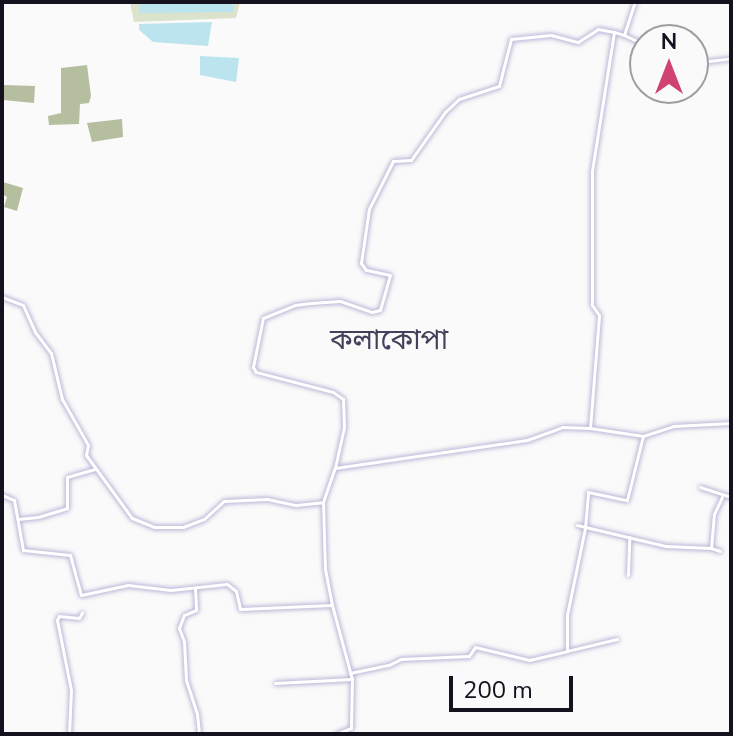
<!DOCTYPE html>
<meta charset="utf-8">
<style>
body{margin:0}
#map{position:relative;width:733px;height:736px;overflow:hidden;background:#fafafa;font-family:"Nunito Sans","Noto Sans Bengali",sans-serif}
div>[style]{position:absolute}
.green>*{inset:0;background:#dbe3cc}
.forest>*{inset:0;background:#b5bfa0}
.water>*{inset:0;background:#bbe4ef}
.roads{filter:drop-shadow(0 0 2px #bbb3d6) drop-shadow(0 0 2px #bbb3d6)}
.minor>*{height:3px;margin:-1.5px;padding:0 1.5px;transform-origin:1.5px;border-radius:1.5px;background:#fff}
span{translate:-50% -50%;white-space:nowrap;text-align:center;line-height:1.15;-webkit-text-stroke:6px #fafafa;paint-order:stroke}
.quarter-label{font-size:28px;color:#463f5b}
.frame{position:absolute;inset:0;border:4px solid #15111e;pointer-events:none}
.north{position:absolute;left:629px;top:24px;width:80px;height:80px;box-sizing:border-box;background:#fafafa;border:2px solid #9e9da2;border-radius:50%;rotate:0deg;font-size:22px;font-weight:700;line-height:32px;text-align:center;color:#15111e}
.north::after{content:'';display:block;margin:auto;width:28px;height:36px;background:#cf4271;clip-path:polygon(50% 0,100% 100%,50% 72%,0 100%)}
.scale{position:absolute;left:449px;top:676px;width:124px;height:36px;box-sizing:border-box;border:4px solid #15111e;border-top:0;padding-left:10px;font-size:24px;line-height:28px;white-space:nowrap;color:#15111e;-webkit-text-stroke:6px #fafafa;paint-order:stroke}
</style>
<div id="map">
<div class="green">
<div style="clip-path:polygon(130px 2px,240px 2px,236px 18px,134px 22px)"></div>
</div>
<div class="forest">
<div style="clip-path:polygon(87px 65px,91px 96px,89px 103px,80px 104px,79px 124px,49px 125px,48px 116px,61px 113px,61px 68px)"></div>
<div style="clip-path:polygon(4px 85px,35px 86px,34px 103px,3px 100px)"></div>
<div style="clip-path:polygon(122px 119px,123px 137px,92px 142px,87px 123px)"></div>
<div style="clip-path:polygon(3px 182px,23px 188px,17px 211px,4px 207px,7px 197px,2px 194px)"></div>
</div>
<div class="water">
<div style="clip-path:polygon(139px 2px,234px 2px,233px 12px,139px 13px)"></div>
<div style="clip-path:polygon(212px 22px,208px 46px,153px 42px,139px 30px,139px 24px)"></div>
<div style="clip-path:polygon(200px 56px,239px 58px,236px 82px,200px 75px)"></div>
</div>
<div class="roads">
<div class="minor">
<div style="left:624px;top:35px;width:23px;rotate:25deg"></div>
<div style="left:693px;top:63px;width:38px;rotate:-7deg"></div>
<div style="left:2px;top:297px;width:22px;rotate:21deg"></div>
<div style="left:23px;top:305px;width:30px;rotate:66deg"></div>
<div style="left:35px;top:332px;width:26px;rotate:53deg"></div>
<div style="left:51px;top:353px;width:47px;rotate:76.6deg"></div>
<div style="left:62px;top:399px;width:53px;rotate:60.5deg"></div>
<div style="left:88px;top:445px;width:10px;rotate:101deg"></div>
<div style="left:86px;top:455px;width:78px;rotate:53.9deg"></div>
<div style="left:132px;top:518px;width:24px;rotate:22deg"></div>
<div style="left:154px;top:527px;width:29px"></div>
<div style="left:183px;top:527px;width:22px;rotate:-21deg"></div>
<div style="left:204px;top:519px;width:27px;rotate:-42deg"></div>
<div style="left:224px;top:501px;width:43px;rotate:-2.7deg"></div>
<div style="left:267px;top:499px;width:30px;rotate:12deg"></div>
<div style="left:296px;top:505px;width:27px;rotate:-6deg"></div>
<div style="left:323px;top:502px;width:36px;rotate:-71deg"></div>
<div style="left:335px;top:468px;width:194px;rotate:-8.3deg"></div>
<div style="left:527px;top:440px;width:37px;rotate:-20deg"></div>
<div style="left:562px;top:427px;width:28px;rotate:2deg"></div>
<div style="left:590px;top:428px;width:113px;rotate:-85.4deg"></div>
<div style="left:599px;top:315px;width:12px;rotate:-125deg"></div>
<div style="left:592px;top:305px;width:134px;rotate:-90deg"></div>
<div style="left:592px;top:171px;width:141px;rotate:-81deg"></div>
<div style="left:614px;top:32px;width:10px;rotate:17deg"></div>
<div style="left:624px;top:35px;width:35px;rotate:-72deg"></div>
<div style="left:590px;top:428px;width:54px;rotate:8.6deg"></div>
<div style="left:643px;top:436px;width:32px;rotate:-18deg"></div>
<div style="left:673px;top:426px;width:58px;rotate:-3deg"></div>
<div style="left:335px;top:468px;width:42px;rotate:-77.6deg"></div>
<div style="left:344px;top:427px;width:28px;rotate:-92deg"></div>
<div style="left:343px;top:399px;width:12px;rotate:-145deg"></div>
<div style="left:333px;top:392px;width:80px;rotate:-165.4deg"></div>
<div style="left:256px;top:372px;width:6px;rotate:-121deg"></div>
<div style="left:253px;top:367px;width:50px;rotate:-78.5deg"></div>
<div style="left:263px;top:318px;width:35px;rotate:-22deg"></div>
<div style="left:295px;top:305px;width:16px;rotate:-7deg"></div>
<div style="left:311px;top:303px;width:29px;rotate:-4deg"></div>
<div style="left:340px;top:301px;width:34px;rotate:19deg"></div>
<div style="left:372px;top:312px;width:8px;rotate:-14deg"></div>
<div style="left:380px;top:310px;width:36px;rotate:-74deg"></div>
<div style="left:390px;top:275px;width:25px;rotate:-168deg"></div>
<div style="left:366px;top:270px;width:9px;rotate:-126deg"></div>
<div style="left:361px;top:263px;width:55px;rotate:-81.6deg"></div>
<div style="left:369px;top:209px;width:54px;rotate:-63.4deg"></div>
<div style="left:393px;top:161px;width:18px;rotate:-3deg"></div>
<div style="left:411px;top:160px;width:59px;rotate:-54.7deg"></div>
<div style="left:445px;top:112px;width:19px;rotate:-43deg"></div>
<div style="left:459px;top:99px;width:42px;rotate:-18deg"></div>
<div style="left:499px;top:86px;width:49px;rotate:-75.7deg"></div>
<div style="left:511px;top:39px;width:40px;rotate:-5.7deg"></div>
<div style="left:551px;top:35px;width:28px;rotate:15deg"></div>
<div style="left:578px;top:42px;width:24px;rotate:-33deg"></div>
<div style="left:598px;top:29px;width:16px;rotate:11deg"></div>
<div style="left:700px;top:487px;width:33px;rotate:18deg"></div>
<div style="left:2px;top:495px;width:13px;rotate:23deg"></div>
<div style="left:14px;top:500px;width:51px;rotate:79.8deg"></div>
<div style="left:23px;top:550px;width:47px;rotate:6.1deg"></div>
<div style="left:70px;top:555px;width:41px;rotate:74.6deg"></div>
<div style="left:81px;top:595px;width:48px;rotate:-12deg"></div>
<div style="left:128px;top:585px;width:43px;rotate:6.6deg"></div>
<div style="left:171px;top:590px;width:56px;rotate:-6.1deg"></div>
<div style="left:227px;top:584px;width:11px;rotate:38deg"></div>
<div style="left:236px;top:591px;width:18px;rotate:77deg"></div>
<div style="left:240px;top:609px;width:92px;rotate:-2.5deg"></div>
<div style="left:332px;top:605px;width:37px;rotate:-101deg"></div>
<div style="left:325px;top:569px;width:66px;rotate:-91.7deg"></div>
<div style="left:18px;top:519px;width:20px;rotate:-6deg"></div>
<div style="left:38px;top:517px;width:30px;rotate:-17deg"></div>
<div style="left:67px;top:508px;width:31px;rotate:-90deg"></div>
<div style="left:67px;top:477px;width:29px;rotate:-16deg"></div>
<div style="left:577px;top:525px;width:91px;rotate:13.3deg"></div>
<div style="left:666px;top:546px;width:45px;rotate:2.5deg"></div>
<div style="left:720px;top:551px;width:9px;rotate:-162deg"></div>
<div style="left:711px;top:548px;width:34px;rotate:-85deg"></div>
<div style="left:714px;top:514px;width:19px;rotate:-65deg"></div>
<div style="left:628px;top:575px;width:38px;rotate:-88deg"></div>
<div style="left:195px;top:588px;width:22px;rotate:87deg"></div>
<div style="left:196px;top:610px;width:13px;rotate:157deg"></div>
<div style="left:184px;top:615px;width:14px;rotate:111deg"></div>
<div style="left:179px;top:628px;width:15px;rotate:70deg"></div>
<div style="left:184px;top:642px;width:38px;rotate:87deg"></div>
<div style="left:186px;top:680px;width:36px;rotate:72deg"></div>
<div style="left:197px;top:714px;width:20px;rotate:84deg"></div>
<div style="left:332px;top:605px;width:77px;rotate:74.9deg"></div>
<div style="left:352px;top:679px;width:49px;rotate:91.2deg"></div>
<div style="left:351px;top:728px;width:16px;rotate:158deg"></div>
<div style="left:617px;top:639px;width:51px;rotate:166.5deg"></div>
<div style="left:567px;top:651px;width:36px;rotate:-90deg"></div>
<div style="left:567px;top:615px;width:89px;rotate:-78.3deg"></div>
<div style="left:585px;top:528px;width:36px;rotate:-85deg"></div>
<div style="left:588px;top:492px;width:40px;rotate:12deg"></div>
<div style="left:627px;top:500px;width:66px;rotate:-76deg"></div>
<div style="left:350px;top:673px;width:40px;rotate:-12deg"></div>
<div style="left:389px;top:665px;width:13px;rotate:-27deg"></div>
<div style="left:401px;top:659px;width:68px;rotate:-2.5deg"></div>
<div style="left:469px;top:656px;width:11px;rotate:-56deg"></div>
<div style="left:475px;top:647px;width:56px;rotate:13.5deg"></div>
<div style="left:529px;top:660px;width:39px;rotate:-13deg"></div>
<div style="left:275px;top:683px;width:77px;rotate:-3deg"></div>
<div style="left:69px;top:734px;width:44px;rotate:-87.4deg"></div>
<div style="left:71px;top:690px;width:71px;rotate:-101.3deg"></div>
<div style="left:57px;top:620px;width:4px;rotate:-63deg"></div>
<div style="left:59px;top:616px;width:20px;rotate:6deg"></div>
<div style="left:79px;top:618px;width:6px;rotate:-59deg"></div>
</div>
</div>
<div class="quarter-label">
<span style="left:389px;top:340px">কলাকোপা</span>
</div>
<div class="frame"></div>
<div class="north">N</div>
<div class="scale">200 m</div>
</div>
